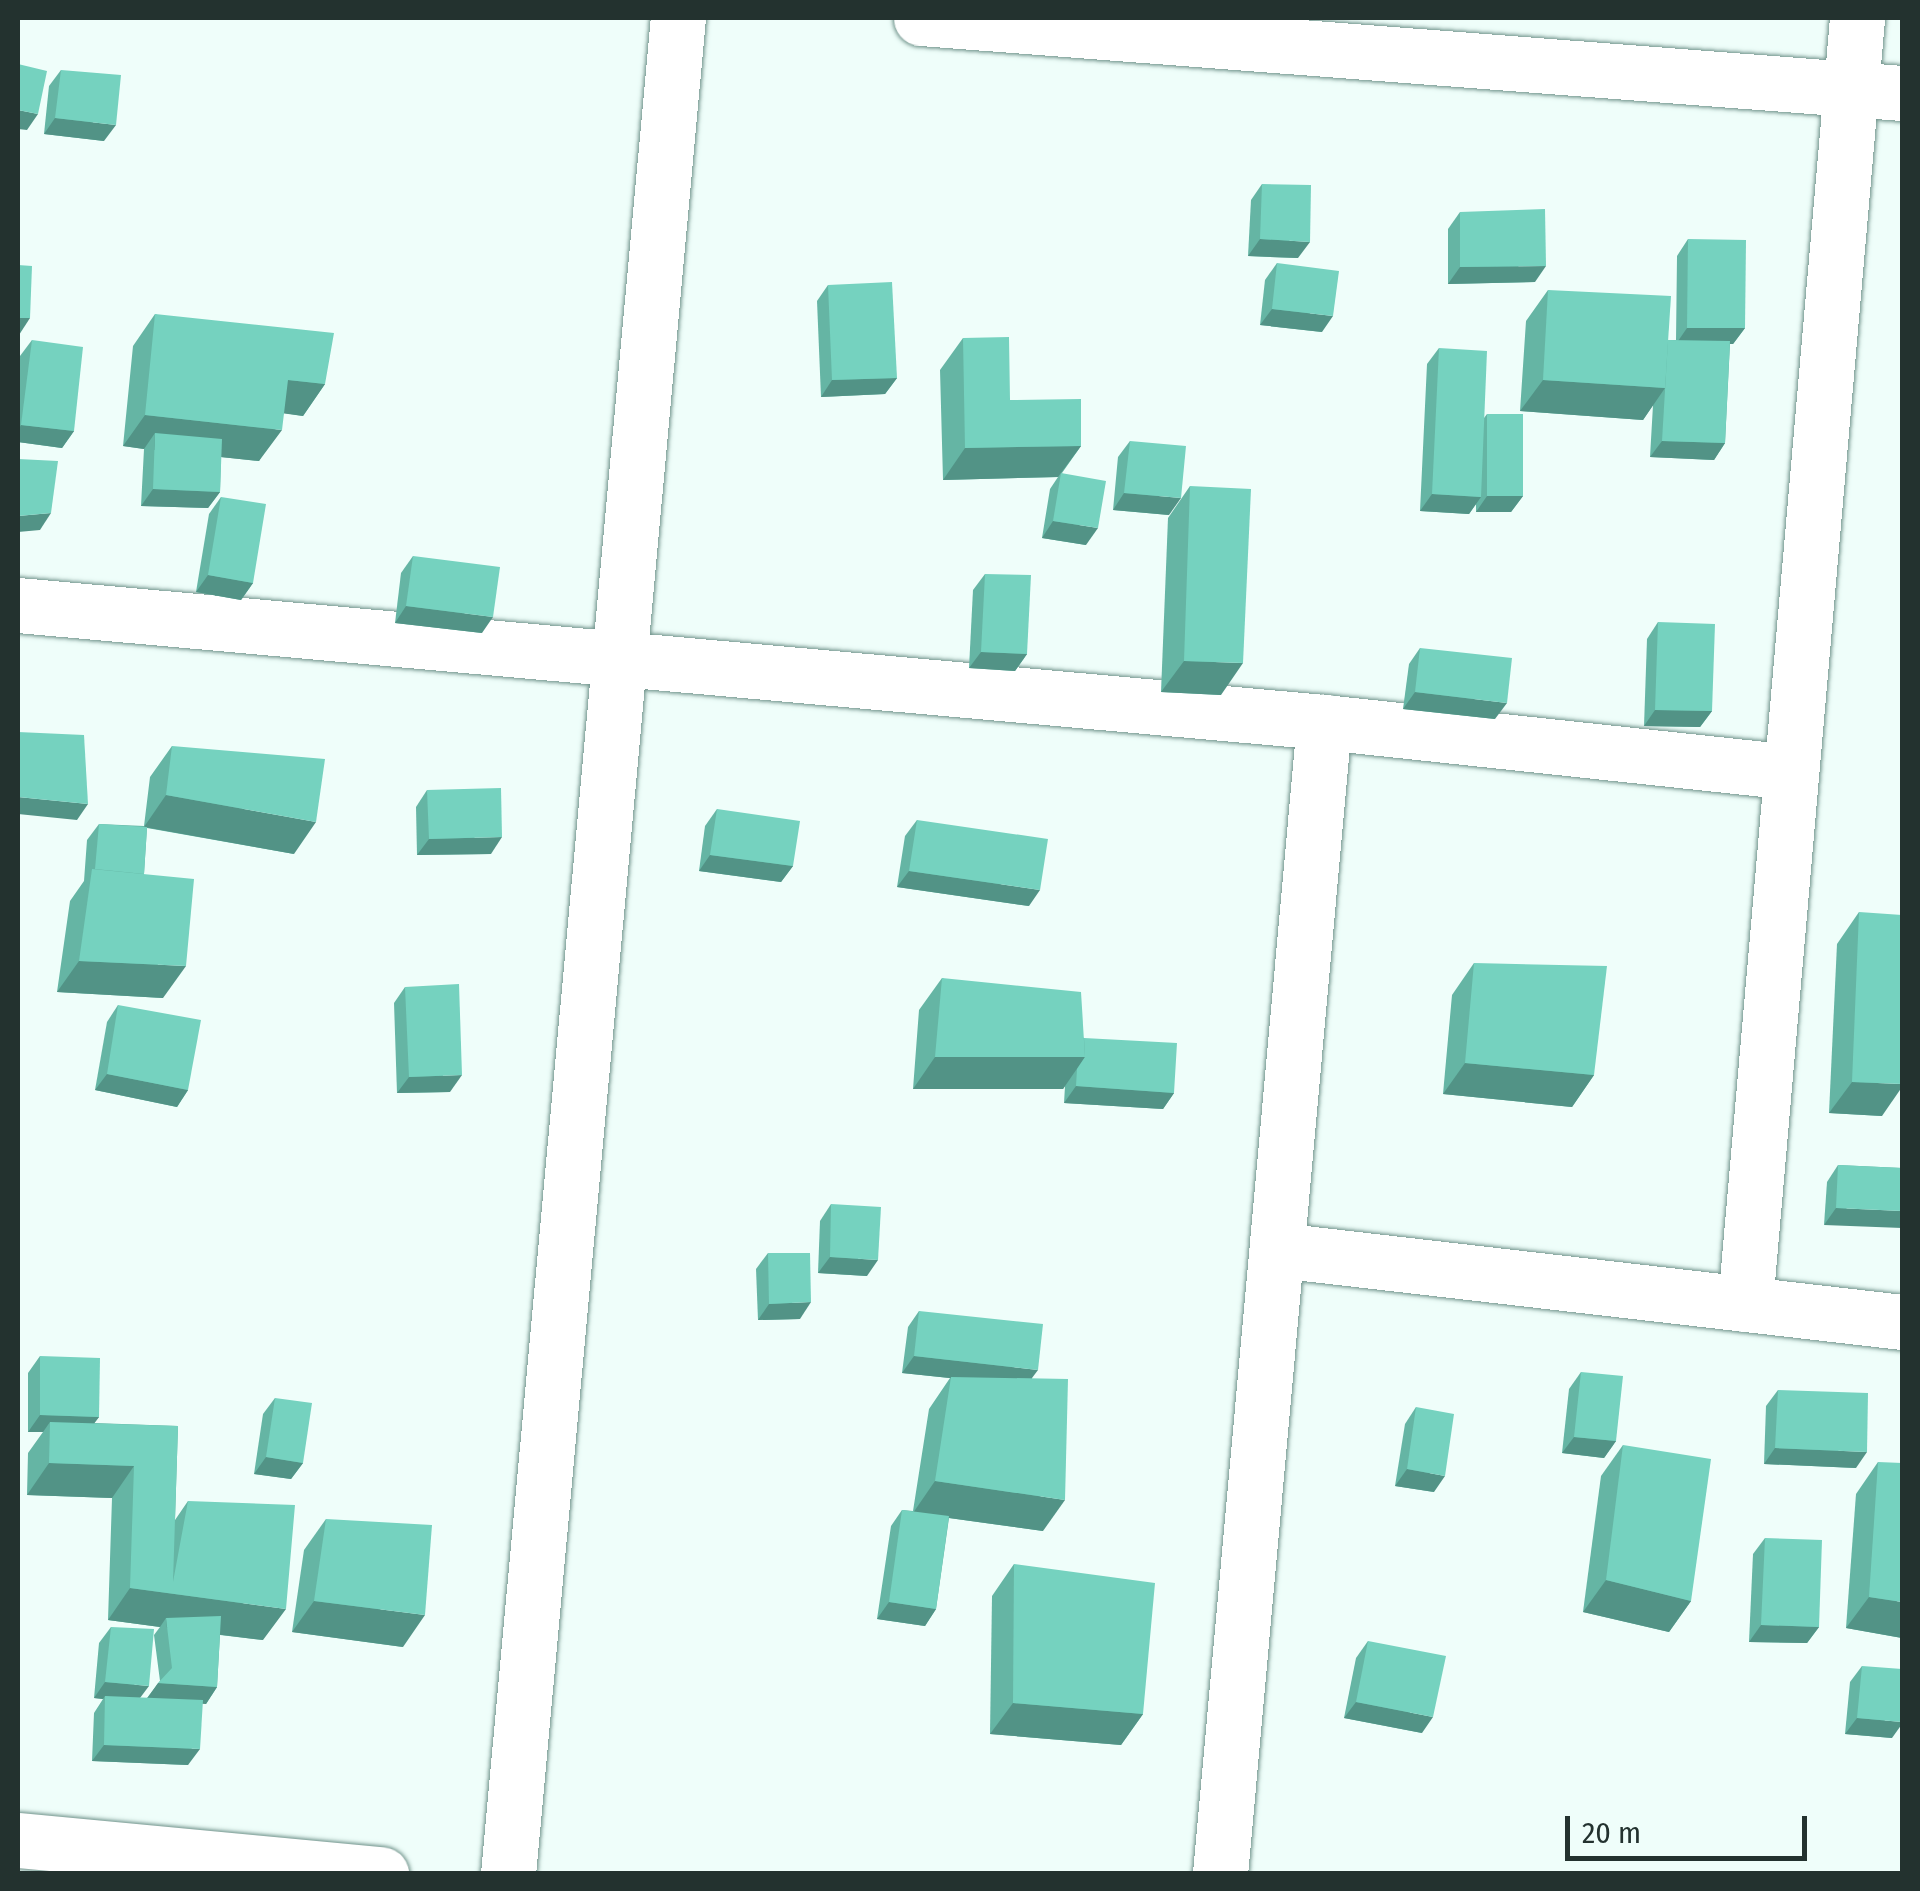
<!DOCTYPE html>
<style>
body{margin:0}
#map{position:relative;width:1920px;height:1891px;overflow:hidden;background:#effefa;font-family:"Fira Sans Condensed",sans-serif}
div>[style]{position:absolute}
.roads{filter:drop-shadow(0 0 2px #70938b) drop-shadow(0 0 2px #70938b)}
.street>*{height:55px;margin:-27.5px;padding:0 27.5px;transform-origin:27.5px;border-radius:27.5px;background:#fff}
.wall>*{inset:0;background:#65b5a4}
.shaded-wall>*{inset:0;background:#529386}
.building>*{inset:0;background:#75d2bf}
span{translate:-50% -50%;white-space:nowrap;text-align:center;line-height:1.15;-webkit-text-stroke:10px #effefa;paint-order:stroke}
.frame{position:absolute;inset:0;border:20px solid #23322f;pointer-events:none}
.scale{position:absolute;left:1565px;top:1816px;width:242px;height:45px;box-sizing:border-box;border:5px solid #23322f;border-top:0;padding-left:12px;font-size:30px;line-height:35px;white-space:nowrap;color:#23322f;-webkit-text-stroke:8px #effefa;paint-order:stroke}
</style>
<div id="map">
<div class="roads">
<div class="street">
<div style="left:921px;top:18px;width:984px;rotate:4.37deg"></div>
<div style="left:18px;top:605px;width:1311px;rotate:5.12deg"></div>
<div style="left:1324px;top:722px;width:470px;rotate:6.1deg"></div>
<div style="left:1278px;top:1250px;width:628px;rotate:6.58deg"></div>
<div style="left:1745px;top:1304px;width:1291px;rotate:-85.02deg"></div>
<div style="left:18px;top:1840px;width:365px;rotate:5.4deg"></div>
<div style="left:508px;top:1874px;width:1864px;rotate:-84.77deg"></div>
<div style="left:1220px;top:1874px;width:1157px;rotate:-84.84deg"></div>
</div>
</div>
<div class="wall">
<div style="clip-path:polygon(61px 70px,104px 141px,44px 134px,49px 86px)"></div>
<div style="clip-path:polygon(1262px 184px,1298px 258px,1248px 256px,1251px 200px)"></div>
<div style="clip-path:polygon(1460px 212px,1535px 282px,1448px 284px,1448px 229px)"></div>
<div style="clip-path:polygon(1688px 239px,1745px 328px,1733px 344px,1730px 344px,1725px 443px,1714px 460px,1650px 457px,1653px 405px,1643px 420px,1520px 411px,1526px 321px,1548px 290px,1668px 340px,1676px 340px,1677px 256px)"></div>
<div style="clip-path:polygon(1277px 263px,1322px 332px,1260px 325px,1265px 280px)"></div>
<div style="clip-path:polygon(828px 285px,897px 378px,885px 394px,821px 397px,817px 301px)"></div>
<div style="clip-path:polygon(155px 314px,325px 384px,303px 416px,284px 413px,259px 461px,221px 457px,220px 492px,208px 508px,141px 506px,144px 449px,123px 446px,133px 346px)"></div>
<div style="clip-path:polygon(963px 338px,1010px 400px,1081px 446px,1062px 473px,1086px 545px,1042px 538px,1050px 489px,1058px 477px,943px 480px,940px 370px)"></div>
<div style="clip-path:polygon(32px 340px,74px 431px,62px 448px,18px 442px,18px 377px,20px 356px)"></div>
<div style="clip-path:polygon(1439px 348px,1484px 418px,1487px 414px,1523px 496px,1511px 512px,1476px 512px,1476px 504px,1469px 514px,1420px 511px,1427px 364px)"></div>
<div style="clip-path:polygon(1130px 441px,1169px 515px,1113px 510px,1118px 457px)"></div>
<div style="clip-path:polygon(1190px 486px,1221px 695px,1161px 692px,1168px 518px)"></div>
<div style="clip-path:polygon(221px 497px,253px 583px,241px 600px,196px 592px,209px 514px)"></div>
<div style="clip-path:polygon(413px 556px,482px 633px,395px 623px,401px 573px)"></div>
<div style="clip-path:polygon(985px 574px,1027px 654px,1015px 671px,969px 668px,973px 590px)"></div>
<div style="clip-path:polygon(1658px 622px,1712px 711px,1700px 727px,1644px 726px,1647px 639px)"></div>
<div style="clip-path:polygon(1420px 648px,1495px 719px,1403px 709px,1409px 664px)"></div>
<div style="clip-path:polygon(172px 746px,294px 854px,147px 828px,144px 874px,163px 998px,57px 992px,70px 901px,84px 881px,87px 840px,99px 824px,144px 826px,150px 777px)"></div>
<div style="clip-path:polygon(427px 790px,491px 854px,417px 855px,416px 807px)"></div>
<div style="clip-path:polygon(717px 809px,793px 866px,781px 882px,699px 871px,705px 826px)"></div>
<div style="clip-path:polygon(917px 820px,1029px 906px,897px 887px,905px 836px)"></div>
<div style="clip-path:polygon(1859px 912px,1882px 1116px,1829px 1113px,1837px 944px)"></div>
<div style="clip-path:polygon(1474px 963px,1594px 1075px,1572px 1107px,1443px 1094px,1452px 995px)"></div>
<div style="clip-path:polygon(942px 978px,1084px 1038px,1174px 1093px,1163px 1109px,1064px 1103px,1065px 1086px,1063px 1089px,913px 1089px,919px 1010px)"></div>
<div style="clip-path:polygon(405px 987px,450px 1092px,397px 1093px,394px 1003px)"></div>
<div style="clip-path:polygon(118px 1005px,188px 1090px,177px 1107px,95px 1090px,107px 1022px)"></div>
<div style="clip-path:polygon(1838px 1165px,1902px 1168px,1824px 1225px,1827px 1182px)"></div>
<div style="clip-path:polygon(831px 1204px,867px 1276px,818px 1273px,820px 1221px)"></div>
<div style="clip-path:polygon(768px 1253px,800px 1319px,758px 1320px,756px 1269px)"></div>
<div style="clip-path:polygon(919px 1311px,1032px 1378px,1043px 1531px,949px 1518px,936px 1609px,925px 1626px,877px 1619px,891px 1526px,902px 1510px,913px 1511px,929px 1409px,950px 1378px,902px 1373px,908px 1327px)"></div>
<div style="clip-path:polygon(40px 1356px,99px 1417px,94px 1423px,178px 1426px,175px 1520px,188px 1501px,263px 1640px,220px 1635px,217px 1687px,206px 1704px,202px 1703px,188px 1765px,92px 1761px,94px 1713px,103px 1699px,94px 1698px,99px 1643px,111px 1627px,140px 1698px,147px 1698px,160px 1681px,154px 1635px,160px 1627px,108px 1620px,112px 1498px,27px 1495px,28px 1453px,43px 1432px,28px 1432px,28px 1373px)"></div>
<div style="clip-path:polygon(1581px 1372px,1616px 1441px,1604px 1458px,1562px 1453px,1569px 1389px)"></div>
<div style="clip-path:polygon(1778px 1390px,1856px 1468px,1764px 1464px,1766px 1406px)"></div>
<div style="clip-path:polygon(275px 1398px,303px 1463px,291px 1479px,254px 1474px,263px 1414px)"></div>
<div style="clip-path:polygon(1416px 1407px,1434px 1492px,1395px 1486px,1405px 1424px)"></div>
<div style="clip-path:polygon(1623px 1445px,1691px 1601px,1669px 1632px,1583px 1612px,1601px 1476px)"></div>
<div style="clip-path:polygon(1878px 1462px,1902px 1638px,1846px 1628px,1856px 1494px)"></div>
<div style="clip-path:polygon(326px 1519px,403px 1647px,292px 1632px,304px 1550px)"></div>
<div style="clip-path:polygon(1765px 1538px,1819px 1627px,1807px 1643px,1749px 1642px,1753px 1554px)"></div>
<div style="clip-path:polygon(1014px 1564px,1143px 1714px,1121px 1745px,990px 1734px,992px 1596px)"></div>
<div style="clip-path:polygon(1368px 1641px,1422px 1733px,1344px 1718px,1356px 1658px)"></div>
<div style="clip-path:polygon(1862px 1666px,1892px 1738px,1845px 1734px,1850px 1682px)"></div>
</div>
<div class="shaded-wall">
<div style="clip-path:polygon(18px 110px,38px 114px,27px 130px,18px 129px)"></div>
<div style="clip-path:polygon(55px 118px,116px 125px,104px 141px,44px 134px)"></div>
<div style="clip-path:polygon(1260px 239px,1310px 242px,1298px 258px,1248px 256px)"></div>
<div style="clip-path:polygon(1546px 266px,1535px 282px,1448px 284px,1460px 267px)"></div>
<div style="clip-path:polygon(1272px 309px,1333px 316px,1322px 332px,1260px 325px)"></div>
<div style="clip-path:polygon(18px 318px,30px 318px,19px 335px,18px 335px)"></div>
<div style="clip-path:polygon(1687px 328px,1745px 328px,1733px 344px,1676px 344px)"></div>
<div style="clip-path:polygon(897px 378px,885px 394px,821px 397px,832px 380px)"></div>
<div style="clip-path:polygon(288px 380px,325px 384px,303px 416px,266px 411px)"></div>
<div style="clip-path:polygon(1543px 380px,1665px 388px,1643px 420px,1520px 411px)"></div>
<div style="clip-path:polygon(145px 415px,282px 430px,259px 461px,154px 450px,155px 433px,144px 449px,123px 446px)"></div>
<div style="clip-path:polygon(21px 425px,74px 431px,62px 448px,18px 442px,18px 430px)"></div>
<div style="clip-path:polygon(1662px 441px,1725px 443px,1714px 460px,1650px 457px)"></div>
<div style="clip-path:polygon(1081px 446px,1058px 477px,943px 480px,965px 448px)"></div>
<div style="clip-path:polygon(153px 489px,220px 492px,208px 508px,141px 506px)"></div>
<div style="clip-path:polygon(1124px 493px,1181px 498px,1169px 515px,1113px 510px)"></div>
<div style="clip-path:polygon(1432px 494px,1481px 497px,1469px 514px,1420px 511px)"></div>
<div style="clip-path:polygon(1487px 496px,1523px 496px,1511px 512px,1476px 512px)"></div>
<div style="clip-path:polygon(51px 513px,40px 530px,18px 532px,18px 516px)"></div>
<div style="clip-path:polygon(1053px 521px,1098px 528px,1086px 545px,1042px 538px)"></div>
<div style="clip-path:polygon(208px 575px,253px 583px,241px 600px,196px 592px)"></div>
<div style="clip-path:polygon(406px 606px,493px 617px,482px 633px,395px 623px)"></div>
<div style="clip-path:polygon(981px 652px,1027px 654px,1015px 671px,969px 668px)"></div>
<div style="clip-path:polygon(1184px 661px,1243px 663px,1221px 695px,1161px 692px)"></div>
<div style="clip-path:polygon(1415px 692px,1507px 703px,1495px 719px,1403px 709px)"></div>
<div style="clip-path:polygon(1655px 710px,1712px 711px,1700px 727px,1644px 726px)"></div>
<div style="clip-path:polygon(166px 795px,316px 822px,294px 854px,144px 827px)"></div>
<div style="clip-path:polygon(18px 797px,88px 804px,77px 820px,18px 814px)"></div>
<div style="clip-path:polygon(502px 837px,491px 854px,417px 855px,429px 839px)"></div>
<div style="clip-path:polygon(710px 855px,793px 866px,781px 882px,699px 871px)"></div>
<div style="clip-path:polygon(909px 871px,1040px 890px,1029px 906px,897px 887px)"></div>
<div style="clip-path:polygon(79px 961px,186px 966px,163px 998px,57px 992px)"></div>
<div style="clip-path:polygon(935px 1057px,1085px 1057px,1063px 1089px,913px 1089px)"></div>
<div style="clip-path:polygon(1465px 1063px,1594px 1075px,1572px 1107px,1443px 1094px)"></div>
<div style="clip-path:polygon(107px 1074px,188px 1090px,177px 1107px,95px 1090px)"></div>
<div style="clip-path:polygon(462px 1075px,450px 1092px,397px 1093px,409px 1077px)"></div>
<div style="clip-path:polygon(1852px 1082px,1902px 1084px,1902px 1087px,1882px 1116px,1829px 1113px)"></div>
<div style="clip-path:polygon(1076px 1086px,1174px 1093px,1163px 1109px,1064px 1103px)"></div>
<div style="clip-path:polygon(1836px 1208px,1902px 1211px,1902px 1228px,1824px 1225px)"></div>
<div style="clip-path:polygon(830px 1257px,878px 1260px,867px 1276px,818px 1273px)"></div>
<div style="clip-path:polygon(811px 1302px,800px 1319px,758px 1320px,769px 1304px)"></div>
<div style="clip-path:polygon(914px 1356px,1038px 1370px,1026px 1386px,902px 1373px)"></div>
<div style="clip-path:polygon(40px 1415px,99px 1417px,87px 1433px,50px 1422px,43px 1432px,28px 1432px)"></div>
<div style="clip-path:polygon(1574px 1437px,1616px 1441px,1604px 1458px,1562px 1453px)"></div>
<div style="clip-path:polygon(1775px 1448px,1867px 1452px,1856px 1468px,1764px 1464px)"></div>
<div style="clip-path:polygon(266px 1457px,303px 1463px,291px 1479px,254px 1474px)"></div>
<div style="clip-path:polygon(49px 1463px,134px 1466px,112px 1498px,27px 1495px)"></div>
<div style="clip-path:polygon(1407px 1469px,1445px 1476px,1434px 1492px,1395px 1486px)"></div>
<div style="clip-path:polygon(935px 1481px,1065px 1500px,1043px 1531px,913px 1513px)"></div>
<div style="clip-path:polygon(1606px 1580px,1691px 1601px,1669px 1632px,1583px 1612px)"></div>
<div style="clip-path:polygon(130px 1588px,286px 1609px,263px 1640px,167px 1628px,166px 1618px,160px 1627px,108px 1620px)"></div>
<div style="clip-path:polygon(1869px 1597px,1902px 1602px,1902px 1638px,1846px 1628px)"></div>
<div style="clip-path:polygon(314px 1601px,425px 1615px,403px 1647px,292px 1632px)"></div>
<div style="clip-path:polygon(889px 1602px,936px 1609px,925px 1626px,877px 1619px)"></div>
<div style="clip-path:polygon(1761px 1625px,1819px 1627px,1807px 1643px,1749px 1642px)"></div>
<div style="clip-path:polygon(105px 1682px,149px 1686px,137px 1702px,105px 1696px,103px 1699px,94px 1698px)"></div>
<div style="clip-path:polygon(158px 1683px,217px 1687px,206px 1704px,146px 1700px)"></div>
<div style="clip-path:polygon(1356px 1702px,1433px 1717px,1422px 1733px,1344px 1718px)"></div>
<div style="clip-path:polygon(1013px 1703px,1143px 1714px,1121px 1745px,990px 1734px)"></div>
<div style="clip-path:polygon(1857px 1718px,1902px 1722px,1902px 1724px,1892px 1738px,1845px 1734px)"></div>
<div style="clip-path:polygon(104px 1745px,200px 1749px,188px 1765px,92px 1761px)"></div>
</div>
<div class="building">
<div style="clip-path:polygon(18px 64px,47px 71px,38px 114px,18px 110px)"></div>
<div style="clip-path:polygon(61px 70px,121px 75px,116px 125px,55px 118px)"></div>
<div style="clip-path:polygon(1262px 184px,1311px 185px,1310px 242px,1260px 239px)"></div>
<div style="clip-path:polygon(1545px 209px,1546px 266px,1460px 267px,1460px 212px)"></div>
<div style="clip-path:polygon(1688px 239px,1746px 240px,1745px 328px,1687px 328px)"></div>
<div style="clip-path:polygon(1277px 263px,1339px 271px,1333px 316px,1272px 309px)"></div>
<div style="clip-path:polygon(18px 265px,32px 266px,30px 318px,18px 318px)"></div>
<div style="clip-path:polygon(892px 282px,897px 378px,832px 380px,828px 285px)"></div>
<div style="clip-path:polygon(1548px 290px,1671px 296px,1665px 388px,1543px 380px)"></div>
<div style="clip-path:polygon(155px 314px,334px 333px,325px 384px,288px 380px,282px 430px,145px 415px)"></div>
<div style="clip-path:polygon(1009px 337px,1010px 400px,1081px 399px,1081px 446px,965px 448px,963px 338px)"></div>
<div style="clip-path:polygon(32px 340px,83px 347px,74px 431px,21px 425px)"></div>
<div style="clip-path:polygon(1668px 340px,1730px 341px,1725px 443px,1662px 441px)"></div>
<div style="clip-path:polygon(1439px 348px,1487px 351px,1481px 497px,1432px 494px)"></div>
<div style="clip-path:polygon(1487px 414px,1523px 414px,1523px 496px,1487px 496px)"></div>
<div style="clip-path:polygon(155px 433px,222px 439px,220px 492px,153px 489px)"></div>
<div style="clip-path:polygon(1130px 441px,1186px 446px,1181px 498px,1124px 493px)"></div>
<div style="clip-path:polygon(18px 459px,58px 461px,51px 513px,18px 516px)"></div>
<div style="clip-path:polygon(1061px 473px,1106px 481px,1098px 528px,1053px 521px)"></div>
<div style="clip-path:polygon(1190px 486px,1251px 489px,1243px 663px,1184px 661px)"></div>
<div style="clip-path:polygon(221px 497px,266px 504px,253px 583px,208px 575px)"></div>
<div style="clip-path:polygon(413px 556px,500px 567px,493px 617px,406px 606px)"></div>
<div style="clip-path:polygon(985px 574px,1031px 575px,1027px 654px,981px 652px)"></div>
<div style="clip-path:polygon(1658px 622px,1715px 624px,1712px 711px,1655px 710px)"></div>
<div style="clip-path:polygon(1420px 648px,1512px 658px,1507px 703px,1415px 692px)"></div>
<div style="clip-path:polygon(18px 732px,84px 735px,88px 804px,18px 797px)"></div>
<div style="clip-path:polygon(172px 746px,325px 759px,316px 822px,166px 795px)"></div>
<div style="clip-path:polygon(501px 788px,502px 837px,429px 839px,427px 790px)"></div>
<div style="clip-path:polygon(717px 809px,800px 821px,793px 866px,710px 855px)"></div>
<div style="clip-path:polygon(917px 820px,1048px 839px,1040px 890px,909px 871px)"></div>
<div style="clip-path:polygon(99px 824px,147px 827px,144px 874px,95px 869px)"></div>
<div style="clip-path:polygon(92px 869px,194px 879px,186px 966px,79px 961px)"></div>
<div style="clip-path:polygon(1859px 912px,1902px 915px,1902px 1084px,1852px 1082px)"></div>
<div style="clip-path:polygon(1474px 963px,1607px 966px,1594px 1075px,1465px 1063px)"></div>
<div style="clip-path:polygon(942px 978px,1081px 992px,1085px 1057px,935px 1057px)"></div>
<div style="clip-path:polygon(459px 984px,462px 1075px,409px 1077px,405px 987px)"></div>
<div style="clip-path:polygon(118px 1005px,201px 1020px,188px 1090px,107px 1074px)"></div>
<div style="clip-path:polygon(1084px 1038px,1177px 1043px,1174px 1093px,1076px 1086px,1077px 1069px,1085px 1057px)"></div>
<div style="clip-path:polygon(1838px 1165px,1902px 1168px,1902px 1211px,1836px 1208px)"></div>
<div style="clip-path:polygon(831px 1204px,881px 1207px,878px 1260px,830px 1257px)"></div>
<div style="clip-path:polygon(768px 1253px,810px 1253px,811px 1302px,769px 1304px)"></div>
<div style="clip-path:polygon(919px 1311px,1043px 1324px,1038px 1370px,914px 1356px)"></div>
<div style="clip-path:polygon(40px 1356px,100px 1358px,99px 1417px,40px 1415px)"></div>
<div style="clip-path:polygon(1581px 1372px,1623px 1376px,1616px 1441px,1574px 1437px)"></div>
<div style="clip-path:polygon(951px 1377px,1068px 1379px,1065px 1500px,935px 1481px)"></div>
<div style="clip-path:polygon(1778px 1390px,1868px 1393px,1867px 1452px,1775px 1448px)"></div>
<div style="clip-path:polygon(275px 1398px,312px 1403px,303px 1463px,266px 1457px)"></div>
<div style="clip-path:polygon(1416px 1407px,1454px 1414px,1445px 1476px,1407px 1469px)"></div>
<div style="clip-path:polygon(50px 1422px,178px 1426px,173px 1582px,188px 1501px,295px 1505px,286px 1609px,130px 1588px,134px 1466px,49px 1463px)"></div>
<div style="clip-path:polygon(1623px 1445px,1711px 1459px,1691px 1601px,1606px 1580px)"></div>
<div style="clip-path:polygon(1878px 1462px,1902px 1463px,1902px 1602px,1869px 1597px)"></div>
<div style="clip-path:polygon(902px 1510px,949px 1516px,936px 1609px,889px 1602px)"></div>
<div style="clip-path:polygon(326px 1519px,432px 1525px,425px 1615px,314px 1601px)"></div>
<div style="clip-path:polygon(1765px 1538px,1822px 1540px,1819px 1627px,1761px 1625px)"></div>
<div style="clip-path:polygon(1014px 1564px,1155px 1583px,1143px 1714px,1013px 1703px)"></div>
<div style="clip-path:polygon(221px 1616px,217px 1687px,158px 1683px,172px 1668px,166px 1618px)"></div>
<div style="clip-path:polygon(111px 1627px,154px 1629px,149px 1686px,105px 1682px)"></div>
<div style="clip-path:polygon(1368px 1641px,1446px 1656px,1433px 1717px,1356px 1702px)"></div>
<div style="clip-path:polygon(1862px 1666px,1902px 1669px,1902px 1722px,1857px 1718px)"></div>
<div style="clip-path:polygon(105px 1696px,203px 1700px,200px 1749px,104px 1745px)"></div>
</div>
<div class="frame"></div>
<div class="scale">20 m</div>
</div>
